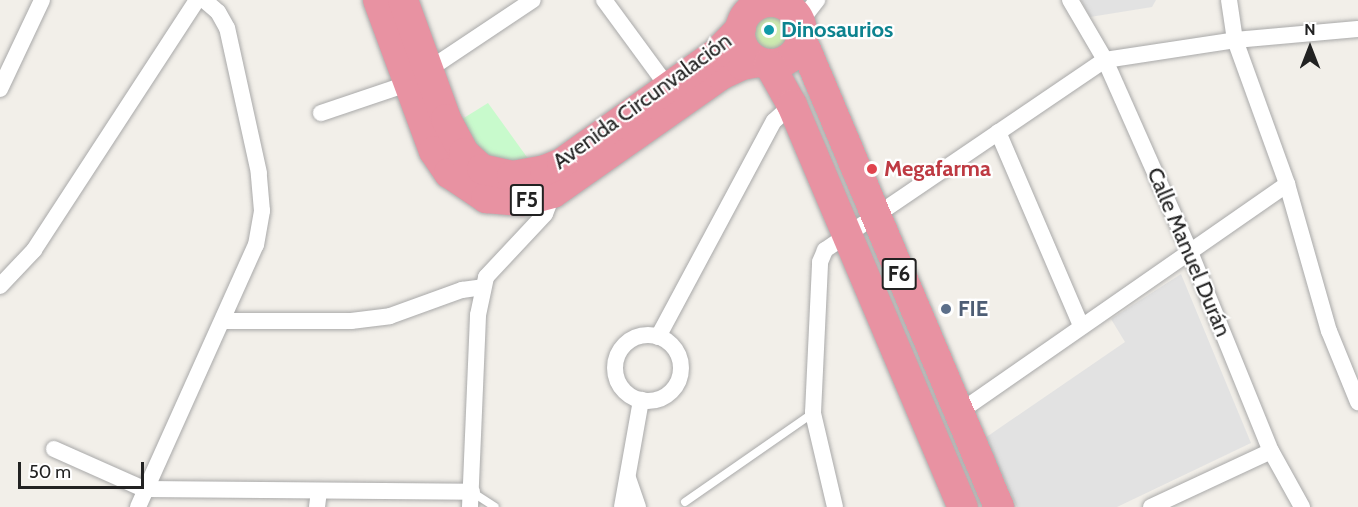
<!DOCTYPE html>
<meta charset="utf-8">
<style>
body{margin:0}
#map{position:relative;width:1358px;height:507px;overflow:hidden;background:#f2efe9;font-family:Cabin,sans-serif}
div>[style]{position:absolute}
.grass>*{inset:0;background:#cdebb0}
.round{border-radius:50%}
.park>*{inset:0;background:#c8facc}
.parking>*{inset:0;background:#e2e2e2}
.roads{filter:drop-shadow(0 0 2px #a9a9a9) drop-shadow(0 0 2px #a9a9a9)}
.lane>*{height:8px;margin:-4px;padding:0 4px;transform-origin:4px;border-radius:4px;background:#fff}
.street>*{height:16px;margin:-8px;padding:0 8px;transform-origin:8px;border-radius:8px;background:#fff}
.street>.ring{margin:-8px;padding:0;box-sizing:content-box;background:none;border:16px solid #fff;border-radius:50%}
.highway>*{height:30px;margin:-15px;padding:0 15px;transform-origin:15px;border-radius:15px;background:#e892a2}
.highway>.ring{margin:-15px;padding:0;box-sizing:content-box;background:none;border:30px solid #e892a2;border-radius:50%}
.dots>*{width:16px;height:16px;translate:-50% -50%;box-sizing:border-box;border:3px solid #fff;border-radius:50%}
span{translate:-50% -50%;white-space:nowrap;text-align:center;line-height:1.15;-webkit-text-stroke:4.5px #fff;paint-order:stroke}
.shield-label span{padding:2px 4px;background:#fff;border:2px solid;border-radius:4px;-webkit-text-stroke-width:0}
.shield-label{font-size:21px;color:#222;font-weight:700}
.culture-label{font-size:22px;color:#0d838f;font-weight:700}
.left{translate:0 -50%;text-align:left}
.street-label{font-size:22px;color:#222}
.health-label{font-size:22px;color:#be3a42;font-weight:700}
.service-label{font-size:22px;color:#4e5e75;font-weight:700}
.north{position:absolute;left:1280px;top:18px;width:60px;height:60px;-webkit-text-stroke:4px #fff;paint-order:stroke;rotate:0deg;font-size:16px;font-weight:700;line-height:24px;text-align:center;color:#222}
.north::after{content:'';display:block;margin:auto;width:21px;height:27px;background:#222;clip-path:polygon(50% 0,100% 100%,50% 72%,0 100%)}
.scale{position:absolute;left:18px;top:462px;width:126px;height:27px;box-sizing:border-box;border:3px solid #222;border-top:0;padding-left:8px;font-size:18px;line-height:21px;white-space:nowrap;color:#222;-webkit-text-stroke:4px #fff;paint-order:stroke}
</style>
<div id="map">
<div class="grass">
<div class="round" style="left:752px;top:14px;width:36px;height:36px"></div>
</div>
<div class="park">
<div style="clip-path:polygon(488px 103px,529px 160px,517px 163px,486px 156px,474px 144px,459px 121px)"></div>
</div>
<div class="parking">
<div style="clip-path:polygon(1081px 0,1156px 0,1152px 7px,1090px 17px)"></div>
<div style="clip-path:polygon(1181px 274px,1251px 443px,1117px 507px,1017px 507px,985px 438px,1125px 342px,1111px 319px)"></div>
</div>
<div class="roads">
<div class="lane">
<div style="left:472px;top:492px;width:27px;rotate:33deg"></div>
<div style="left:685px;top:502px;width:156px;rotate:-34.8deg"></div>
</div>
<div class="street">
<div style="left:604px;top:0;width:108px;rotate:53.7deg"></div>
<div style="left:1070px;top:0;width:69px;rotate:59.7deg"></div>
<div style="left:1105px;top:60px;width:210px;rotate:66.1deg"></div>
<div style="left:1190px;top:252px;width:215px;rotate:67.9deg"></div>
<div style="left:1271px;top:451px;width:64px;rotate:61deg"></div>
<div style="left:1229px;top:0;width:40px;rotate:81.5deg"></div>
<div style="left:1235px;top:40px;width:153px;rotate:70.1deg"></div>
<div style="left:1287px;top:184px;width:153px;rotate:74.1deg"></div>
<div style="left:1329px;top:331px;width:77px;rotate:67.8deg"></div>
<div style="left:800px;top:22px;width:28px;rotate:-52deg"></div>
<div style="left:0;top:89px;width:98px;rotate:-64.7deg"></div>
<div style="left:321px;top:113px;width:91px;rotate:-18.6deg"></div>
<div style="left:407px;top:84px;width:151px;rotate:-33.7deg"></div>
<div style="left:998px;top:132px;width:211px;rotate:66.8deg"></div>
<div style="left:0;top:286px;width:50px;rotate:-46.6deg"></div>
<div style="left:34px;top:250px;width:298px;rotate:-56.9deg"></div>
<div style="left:223px;top:321px;width:128px"></div>
<div style="left:351px;top:321px;width:39px;rotate:-7deg"></div>
<div style="left:390px;top:316px;width:77px;rotate:-19.9deg"></div>
<div style="left:462px;top:290px;width:21px;rotate:-8deg"></div>
<div class="ring" style="left:615px;top:335px;width:50px;height:50px"></div>
<div style="left:658px;top:337px;width:245px;rotate:-61.8deg"></div>
<div style="left:774px;top:121px;width:24px;rotate:-42deg"></div>
<div style="left:958px;top:413px;width:401px;rotate:-34.8deg"></div>
<div style="left:54px;top:449px;width:98px;rotate:24deg"></div>
<div style="left:144px;top:489px;width:328px;rotate:0.5deg"></div>
<div style="left:628px;top:478px;width:31px;rotate:71deg"></div>
<div style="left:138px;top:507px;width:287px;rotate:-65.8deg"></div>
<div style="left:256px;top:245px;width:35px;rotate:-80deg"></div>
<div style="left:262px;top:211px;width:38px;rotate:-95deg"></div>
<div style="left:259px;top:173px;width:148px;rotate:-102.4deg"></div>
<div style="left:227px;top:28px;width:18px;rotate:-119deg"></div>
<div style="left:218px;top:12px;width:18px;rotate:-139deg"></div>
<div style="left:317px;top:507px;width:16px;rotate:-83deg"></div>
<div style="left:470px;top:507px;width:192px;rotate:-87.6deg"></div>
<div style="left:478px;top:315px;width:39px;rotate:-78deg"></div>
<div style="left:486px;top:277px;width:86px;rotate:-46.9deg"></div>
<div style="left:545px;top:214px;width:22px;rotate:-69deg"></div>
<div style="left:622px;top:507px;width:109px;rotate:-79.9deg"></div>
<div style="left:835px;top:507px;width:97px;rotate:-103.2deg"></div>
<div style="left:813px;top:413px;width:151px;rotate:-87.3deg"></div>
<div style="left:820px;top:262px;width:13px;rotate:-67deg"></div>
<div style="left:825px;top:250px;width:338px;rotate:-34.2deg"></div>
<div style="left:1105px;top:60px;width:132px;rotate:-8.7deg"></div>
<div style="left:1235px;top:40px;width:123px;rotate:-5.1deg"></div>
<div style="left:1151px;top:507px;width:132px;rotate:-25deg"></div>
</div>
<div class="highway">
<div style="left:378px;top:0;width:161px;rotate:69.7deg"></div>
<div style="left:434px;top:151px;width:27px;rotate:56deg"></div>
<div style="left:449px;top:173px;width:45px;rotate:34deg"></div>
<div style="left:486px;top:198px;width:37px;rotate:5deg"></div>
<div style="left:523px;top:201px;width:31px;rotate:-15deg"></div>
<div style="left:553px;top:193px;width:205px;rotate:-35.1deg"></div>
<div style="left:721px;top:75px;width:23px;rotate:-25deg"></div>
<div style="left:742px;top:65px;width:17px;rotate:-10deg"></div>
<div style="left:403px;top:0;width:127px;rotate:70.1deg"></div>
<div style="left:446px;top:119px;width:38px;rotate:62deg"></div>
<div style="left:464px;top:153px;width:24px;rotate:42deg"></div>
<div style="left:482px;top:169px;width:31px;rotate:13deg"></div>
<div style="left:512px;top:176px;width:34px;rotate:-10deg"></div>
<div style="left:545px;top:170px;width:18px;rotate:-22deg"></div>
<div style="left:562px;top:163px;width:191px;rotate:-35.4deg"></div>
<div style="left:718px;top:52px;width:33px;rotate:-46deg"></div>
<div class="ring" style="left:740px;top:2px;width:32px;height:32px"></div>
<div style="left:802px;top:40px;width:507px;rotate:67.13deg"></div>
<div style="left:769px;top:64px;width:47px;rotate:60.7deg"></div>
<div style="left:792px;top:105px;width:437px;rotate:67deg"></div>
</div>
</div>
<div class="dots">
<div style="left:769px;top:30px;background:#0f9aa8"></div>
<div style="left:872px;top:169px;background:#e0444e"></div>
<div style="left:946px;top:309px;background:#5c6f8a"></div>
</div>
<div class="shield-label">
<span style="left:527px;top:200px">F5</span>
<span style="left:899px;top:274px">F6</span>
</div>
<div class="culture-label">
<span class="left" style="left:781px;top:30px">Dinosaurios</span>
</div>
<div class="street-label">
<span style="left:642px;top:101px;rotate:-36deg">Avenida Circunvalación</span>
<span style="left:1189px;top:252px;rotate:67deg">Calle Manuel Durán</span>
</div>
<div class="health-label">
<span class="left" style="left:884px;top:169px">Megafarma</span>
</div>
<div class="service-label">
<span class="left" style="left:958px;top:309px">FIE</span>
</div>
<div class="north">N</div>
<div class="scale">50 m</div>
</div>
